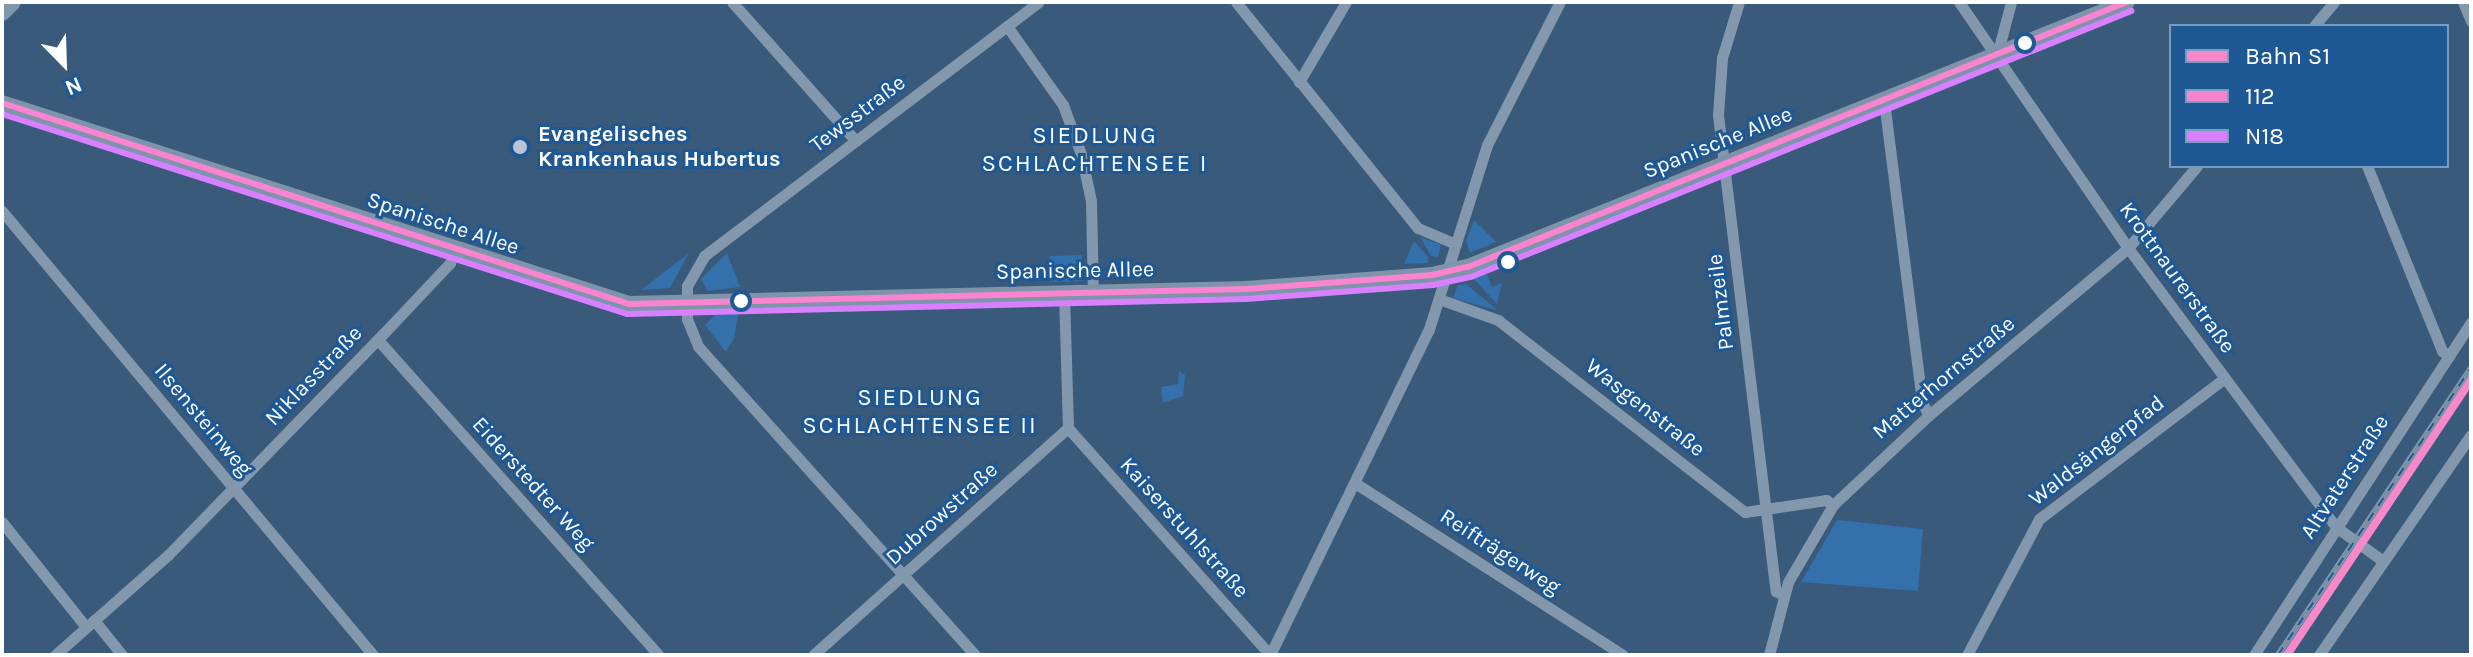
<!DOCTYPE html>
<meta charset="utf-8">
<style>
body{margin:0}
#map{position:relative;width:2473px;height:657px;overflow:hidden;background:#395a7b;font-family:Karla,sans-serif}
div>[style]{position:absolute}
.green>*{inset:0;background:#3370ac}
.minor>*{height:11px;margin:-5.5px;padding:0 5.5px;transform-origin:5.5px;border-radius:5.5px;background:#8398ad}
.secondary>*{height:16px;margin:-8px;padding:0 8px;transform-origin:8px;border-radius:8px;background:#7e94aa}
.primary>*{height:18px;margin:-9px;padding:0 9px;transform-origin:9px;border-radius:9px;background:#8096ab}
.rail>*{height:6px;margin-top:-3px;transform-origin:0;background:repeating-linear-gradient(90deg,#1e5996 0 9px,#8196ab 0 18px);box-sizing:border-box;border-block:2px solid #8196ab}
.bus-1>*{height:6px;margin:-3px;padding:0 3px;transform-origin:3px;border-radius:3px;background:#fb84d1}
.bus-2>*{height:6px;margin:-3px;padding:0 3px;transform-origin:3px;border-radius:3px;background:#d880ff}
.rail-1>*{height:8px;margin:-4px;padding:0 4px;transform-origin:4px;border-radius:4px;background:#f589ca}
.dots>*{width:22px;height:22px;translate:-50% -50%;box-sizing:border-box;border:4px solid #1e5996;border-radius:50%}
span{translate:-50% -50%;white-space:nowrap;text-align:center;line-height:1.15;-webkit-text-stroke:6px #1e5996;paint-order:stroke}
.street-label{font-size:22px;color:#fff}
.poi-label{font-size:22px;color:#fff;font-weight:700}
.left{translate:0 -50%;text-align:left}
.neighbourhood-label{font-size:24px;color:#fff;letter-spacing:2px}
.frame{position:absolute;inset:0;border:4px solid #fff;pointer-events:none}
.legend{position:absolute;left:2169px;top:24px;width:280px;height:144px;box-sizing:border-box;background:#1e5996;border:2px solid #789bc0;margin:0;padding:10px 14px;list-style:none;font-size:24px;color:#fff}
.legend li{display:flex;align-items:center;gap:16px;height:40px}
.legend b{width:40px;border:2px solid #789bc0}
.north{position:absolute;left:24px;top:24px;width:80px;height:80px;-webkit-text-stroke:6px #1e5996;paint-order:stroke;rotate:157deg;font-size:22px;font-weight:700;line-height:32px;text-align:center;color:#fff}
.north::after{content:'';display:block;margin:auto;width:28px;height:36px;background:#fff;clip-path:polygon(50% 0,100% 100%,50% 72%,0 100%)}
</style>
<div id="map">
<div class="green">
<div style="clip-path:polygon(1474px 220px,1496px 242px,1470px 253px,1466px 241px)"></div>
<div style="clip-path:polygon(1420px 237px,1441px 245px,1438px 257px,1431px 256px)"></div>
<div style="clip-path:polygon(1414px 241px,1428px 257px,1428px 263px,1404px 264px)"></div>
<div style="clip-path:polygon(689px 253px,670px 288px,641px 290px)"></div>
<div style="clip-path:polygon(727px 253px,740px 287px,708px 291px,701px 279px)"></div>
<div style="clip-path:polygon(1082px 255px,1083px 281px,1050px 282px,1050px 256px)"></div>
<div style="clip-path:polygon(1487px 274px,1492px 287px,1502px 283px,1497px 304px,1474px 279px)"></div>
<div style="clip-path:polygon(1466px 284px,1496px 309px,1496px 310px,1453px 298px,1458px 285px)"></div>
<div style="clip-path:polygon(738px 314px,734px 338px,726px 352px,705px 325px,715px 315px)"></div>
<div style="clip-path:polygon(1179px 371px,1185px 375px,1183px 396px,1163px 403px,1161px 387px,1178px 384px)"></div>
<div style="clip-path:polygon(1837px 520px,1923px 529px,1918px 591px,1801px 582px)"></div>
</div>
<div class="minor">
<div style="left:732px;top:2px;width:186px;rotate:48.3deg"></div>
<div style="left:1236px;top:2px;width:290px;rotate:51.2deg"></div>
<div style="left:1418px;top:228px;width:39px;rotate:23deg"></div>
<div style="left:1739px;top:2px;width:59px;rotate:106.9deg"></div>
<div style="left:1722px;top:58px;width:57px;rotate:94deg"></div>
<div style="left:1718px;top:115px;width:480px;rotate:83.1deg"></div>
<div style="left:1776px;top:591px;width:8px;rotate:30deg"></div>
<div style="left:1959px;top:2px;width:298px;rotate:55.5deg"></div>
<div style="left:2128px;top:248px;width:348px;rotate:53.3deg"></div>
<div style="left:2336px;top:527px;width:58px;rotate:35.9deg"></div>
<div style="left:2463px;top:2px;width:21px;rotate:67deg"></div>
<div style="left:1007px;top:26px;width:97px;rotate:54.7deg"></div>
<div style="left:1063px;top:105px;width:52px;rotate:69.8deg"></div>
<div style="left:1081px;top:154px;width:48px;rotate:78deg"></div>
<div style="left:1091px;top:201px;width:92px;rotate:88.8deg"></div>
<div style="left:2314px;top:26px;width:31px;rotate:-50deg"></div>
<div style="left:1997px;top:55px;width:55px;rotate:-75.2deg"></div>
<div style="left:1299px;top:82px;width:93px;rotate:-59.6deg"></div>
<div style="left:1884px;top:101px;width:304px;rotate:82.8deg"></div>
<div style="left:1922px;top:403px;width:14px;rotate:60deg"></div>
<div style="left:2367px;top:166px;width:200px;rotate:67.9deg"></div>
<div style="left:2442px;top:351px;width:9px;rotate:36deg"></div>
<div style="left:2px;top:211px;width:579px;rotate:50.12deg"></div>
<div style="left:1439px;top:299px;width:63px;rotate:19.6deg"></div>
<div style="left:1498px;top:320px;width:313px;rotate:37.9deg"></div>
<div style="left:1745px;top:512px;width:82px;rotate:-8.4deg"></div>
<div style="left:1826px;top:500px;width:9px;rotate:36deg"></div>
<div style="left:378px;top:340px;width:422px;rotate:48.3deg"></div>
<div style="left:1068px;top:428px;width:304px;rotate:48.3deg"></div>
<div style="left:1355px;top:483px;width:318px;rotate:32.7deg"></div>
<div style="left:2px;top:522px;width:134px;rotate:51.3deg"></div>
<div style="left:94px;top:620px;width:45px;rotate:51.3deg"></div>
<div style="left:55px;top:655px;width:151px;rotate:-41.5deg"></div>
<div style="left:168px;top:555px;width:308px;rotate:-45.8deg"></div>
<div style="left:383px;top:334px;width:98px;rotate:-46.7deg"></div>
<div style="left:450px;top:263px;width:14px;rotate:-73deg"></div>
<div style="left:813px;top:655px;width:341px;rotate:-41.7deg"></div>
<div style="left:1068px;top:428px;width:134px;rotate:-91.7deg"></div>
<div style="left:975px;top:655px;width:415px;rotate:-131.9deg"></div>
<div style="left:698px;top:346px;width:29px;rotate:-112deg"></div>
<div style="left:687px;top:319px;width:33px;rotate:-90deg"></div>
<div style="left:687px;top:286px;width:34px;rotate:-60deg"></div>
<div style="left:704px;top:256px;width:420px;rotate:-37.2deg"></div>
<div style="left:1270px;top:655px;width:363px;rotate:-64deg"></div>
<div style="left:1429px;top:329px;width:193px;rotate:-72.5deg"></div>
<div style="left:1487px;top:145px;width:161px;rotate:-63deg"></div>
<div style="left:1769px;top:655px;width:75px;rotate:-75.4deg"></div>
<div style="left:1788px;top:582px;width:89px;rotate:-59.7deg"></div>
<div style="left:1833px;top:505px;width:132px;rotate:-43.2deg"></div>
<div style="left:1929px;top:415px;width:260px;rotate:-40deg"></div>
<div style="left:2128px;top:248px;width:107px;rotate:-49.9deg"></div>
<div style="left:1967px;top:655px;width:154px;rotate:-62.1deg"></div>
<div style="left:2039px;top:519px;width:233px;rotate:-37.2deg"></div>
<div style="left:2254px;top:655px;width:397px;rotate:-56.9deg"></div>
<div style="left:2319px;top:655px;width:267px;rotate:-55.4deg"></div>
</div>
<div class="secondary">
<div style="left:2px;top:103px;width:658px;rotate:17.77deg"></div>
<div style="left:629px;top:304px;width:617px;rotate:-1.39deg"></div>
<div style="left:1246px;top:289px;width:187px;rotate:-4.3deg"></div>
<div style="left:1432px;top:275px;width:37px;rotate:-13deg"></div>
<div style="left:1468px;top:267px;width:710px;rotate:-21.91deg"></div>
</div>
<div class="primary">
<div style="left:2px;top:12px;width:14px;rotate:-45deg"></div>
</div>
<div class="rail">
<div style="left:2278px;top:655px;width:346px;rotate:-56.1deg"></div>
</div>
<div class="bus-1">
<div style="left:2px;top:103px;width:658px;rotate:17.77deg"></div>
<div style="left:629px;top:304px;width:617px;rotate:-1.39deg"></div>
<div style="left:1246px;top:289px;width:187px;rotate:-4.3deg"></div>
<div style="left:1432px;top:275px;width:37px;rotate:-13deg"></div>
<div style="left:1468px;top:267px;width:710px;rotate:-21.91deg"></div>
</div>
<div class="bus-2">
<div style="left:2px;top:114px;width:656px;rotate:17.74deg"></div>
<div style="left:627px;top:314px;width:619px;rotate:-1.39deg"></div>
<div style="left:1246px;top:299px;width:188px;rotate:-4.3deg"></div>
<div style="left:1433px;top:285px;width:39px;rotate:-12deg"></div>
<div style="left:1471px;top:277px;width:712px;rotate:-21.95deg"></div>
</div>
<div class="rail-1">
<div style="left:2287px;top:655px;width:331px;rotate:-56.2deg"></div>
</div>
<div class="dots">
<div style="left:2025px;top:43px;background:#fff"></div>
<div style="left:520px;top:147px;background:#bac5d1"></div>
<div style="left:1508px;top:262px;background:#fff"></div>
<div style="left:741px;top:301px;background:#fff"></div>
</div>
<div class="street-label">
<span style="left:858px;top:114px;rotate:-37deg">Tewsstraße</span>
<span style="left:1718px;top:143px;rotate:-22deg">Spanische Allee</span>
<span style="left:443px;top:224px;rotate:18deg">Spanische Allee</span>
<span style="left:1075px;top:271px;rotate:-1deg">Spanische Allee</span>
<span style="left:2177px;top:278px;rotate:54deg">Krottnaurerstraße</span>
<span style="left:1721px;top:302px;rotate:-97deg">Palmzeile</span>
<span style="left:314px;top:376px;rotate:-46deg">Niklasstraße</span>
<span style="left:1944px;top:378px;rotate:-40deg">Matterhornstraße</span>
<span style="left:1645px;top:408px;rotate:38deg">Wasgenstraße</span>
<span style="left:203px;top:420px;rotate:50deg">Ilsensteinweg</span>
<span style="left:2097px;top:451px;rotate:-38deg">Waldsängerpfad</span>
<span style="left:2345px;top:477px;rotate:-57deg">Altvaterstraße</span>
<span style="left:533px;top:484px;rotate:48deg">Eiderstedter Weg</span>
<span style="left:942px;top:514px;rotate:-42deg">Dubrowstraße</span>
<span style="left:1184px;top:528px;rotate:48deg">Kaiserstuhlstraße</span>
<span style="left:1500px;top:552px;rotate:33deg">Reifträgerweg</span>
</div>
<div class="poi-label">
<span class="left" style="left:538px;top:147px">Evangelisches<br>Krankenhaus Hubertus</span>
</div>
<div class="neighbourhood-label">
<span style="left:1095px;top:150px">SIEDLUNG<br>SCHLACHTENSEE I</span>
<span style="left:920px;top:412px">SIEDLUNG<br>SCHLACHTENSEE II</span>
</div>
<div class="frame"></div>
<ul class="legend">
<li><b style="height:10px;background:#f589ca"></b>Bahn S1</li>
<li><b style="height:10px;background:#fb84d1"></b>112</li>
<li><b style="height:10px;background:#d880ff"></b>N18</li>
</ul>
<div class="north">N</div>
</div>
